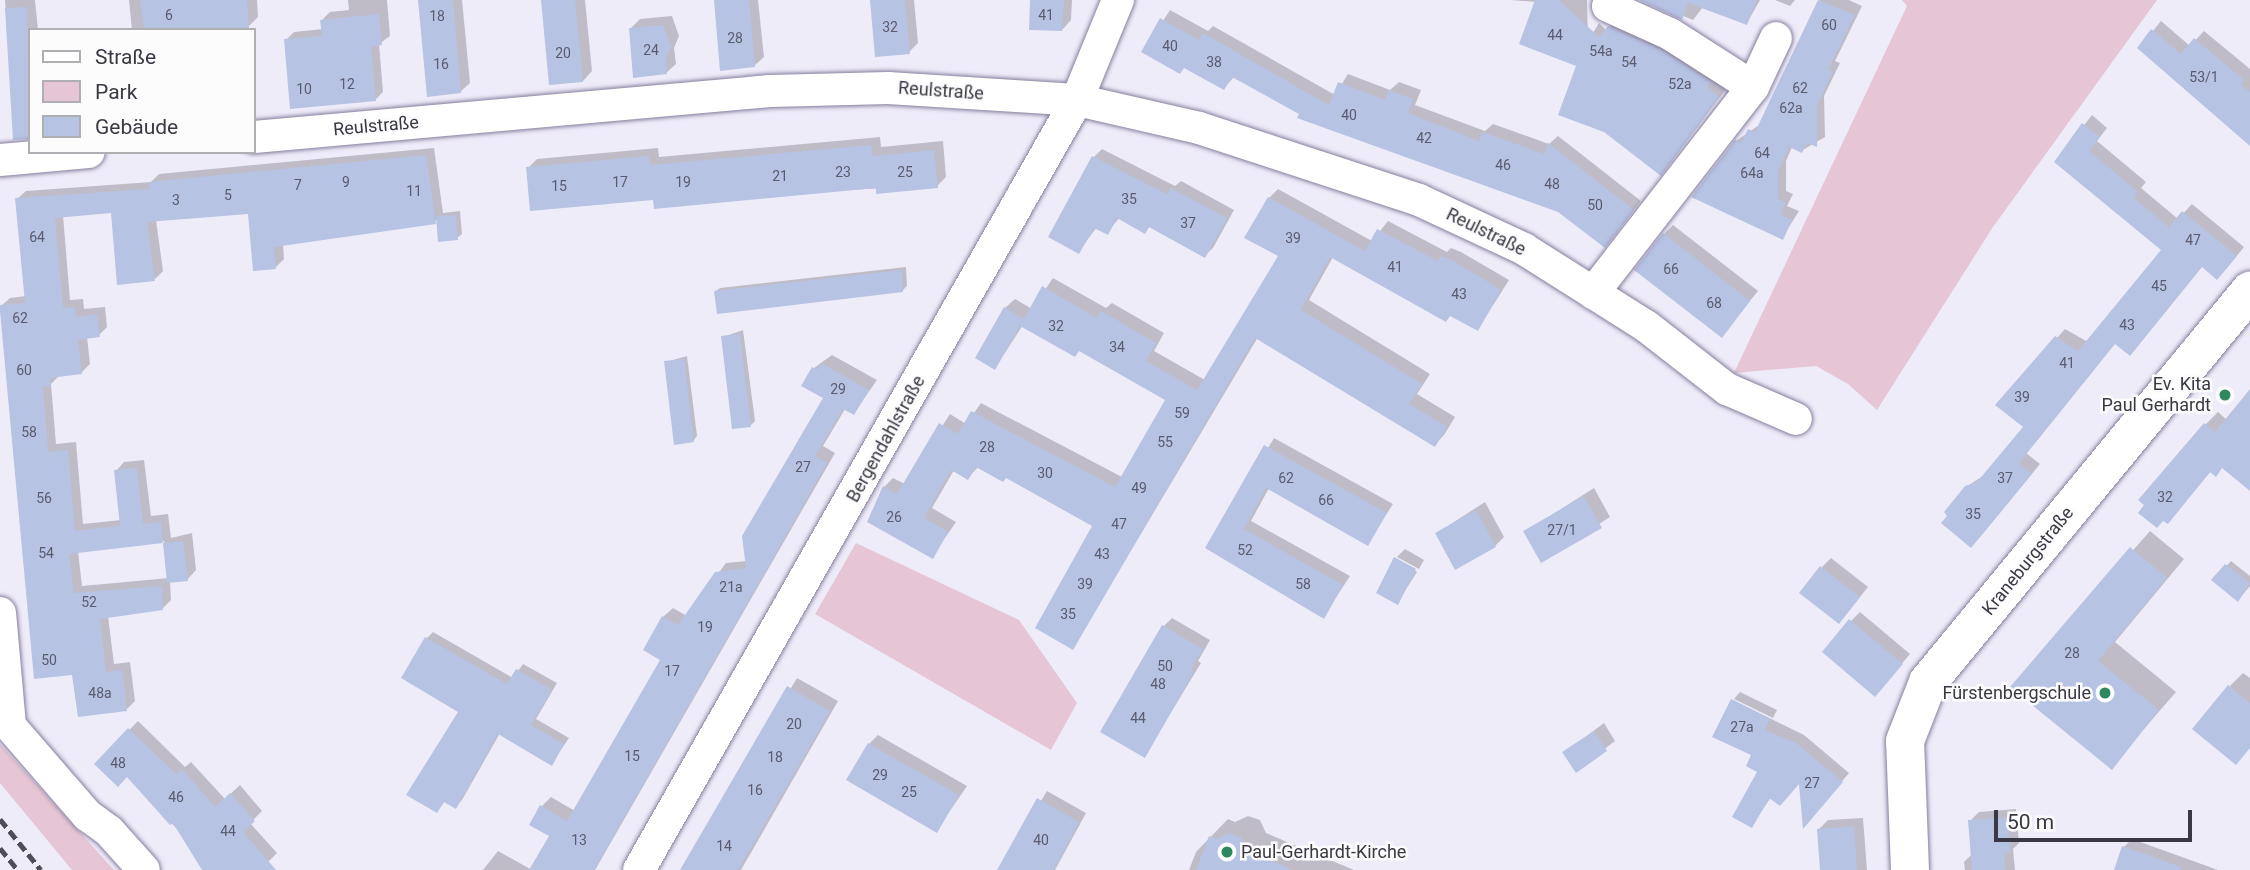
<!DOCTYPE html>
<meta charset="utf-8">
<style>
body{margin:0}
#map{position:relative;width:2250px;height:870px;overflow:hidden;background:#efecfa;font-family:Roboto,sans-serif}
div>[style]{position:absolute}
.green>*{inset:0;background:#e6c6d4}
.shadow>*{inset:0;background:#0003}
.building>*{inset:0;background:#b6c3e3}
.roads{filter:drop-shadow(0 0 2px #867e9e) drop-shadow(0 0 2px #867e9e)}
.street>*{height:32px;margin:-16px;padding:0 16px;transform-origin:16px;border-radius:16px;background:#fff}
.secondary>*{height:38px;margin:-19px;padding:0 19px;transform-origin:19px;border-radius:19px;background:#fff}
.rail>*{height:5px;margin-top:-2.5px;transform-origin:0;background:repeating-linear-gradient(90deg,#4f4c59 0 10px,transparent 0 15px)}
.dots>*{width:19px;height:19px;translate:-50% -50%;box-sizing:border-box;border:4px solid #fcfcfc;border-radius:50%}
span{translate:-50% -50%;white-space:nowrap;text-align:center;line-height:1.15;-webkit-text-stroke:5px #fcfcfc;paint-order:stroke}
.number-label{font-size:14px;color:#5a5b6c}
.number-label span{-webkit-text-stroke-width:0}
.street-label{font-size:18px;color:#3b3845}
.poi-label{font-size:18px;color:#3b3845}
.right{translate:-100% -50%;text-align:right}
.left{translate:0 -50%;text-align:left}
.legend{position:absolute;left:28px;top:28px;width:228px;height:126px;box-sizing:border-box;background:#fcfcfc;border:2px solid #afaeb3;margin:0;padding:9px 12px;list-style:none;font-size:21px;color:#3b3845}
.legend li{display:flex;align-items:center;gap:14px;height:35px}
.legend b{width:35px;border:2px solid #afaeb3}
.scale{position:absolute;left:1994px;top:810px;width:198px;height:32px;box-sizing:border-box;border:4px solid #3b3845;border-top:0;padding-left:9px;font-size:21px;line-height:24px;white-space:nowrap;color:#3b3845;-webkit-text-stroke:5px #fcfcfc;paint-order:stroke}
</style>
<div id="map">
<div class="green">
<div style="clip-path:polygon(1902px 0,2157px 0,1993px 227px,1877px 410px,1848px 384px,1816px 366px,1734px 373px,1907px 6px)"></div>
<div style="clip-path:polygon(856px 543px,1019px 620px,1077px 703px,1051px 750px,815px 614px)"></div>
<div style="clip-path:polygon(0 744px,114px 870px,72px 870px,0 783px)"></div>
</div>
<div class="shadow">
<div style="clip-path:polygon(5px 0,35px 0,38px 30px,30px 30px,30px 129px,14px 131px)"></div>
<div style="clip-path:polygon(129px 0,257px 0,258px 17px,249px 26px,132px 30px)"></div>
<div style="clip-path:polygon(348px 0,387px 0,390px 36px,379px 44px,383px 92px,375px 100px,286px 40px,294px 32px,323px 29px,322px 20px,330px 12px,349px 10px)"></div>
<div style="clip-path:polygon(420px 0,462px 0,470px 83px,460px 92px)"></div>
<div style="clip-path:polygon(542px 0,585px 0,592px 71px,583px 81px)"></div>
<div style="clip-path:polygon(716px 0,758px 0,764px 57px,754px 66px)"></div>
<div style="clip-path:polygon(872px 0,914px 0,918px 43px,909px 52px)"></div>
<div style="clip-path:polygon(1032px 0,1072px 0,1071px 20px,1062px 30px)"></div>
<div style="clip-path:polygon(1510px 0,1587px 0,1588px 41px,1599px 23px,1606px 30px,1617px 19px,1726px 89px,1668px 166px,1537px 2px)"></div>
<div style="clip-path:polygon(1645px 0,1760px 0,1747px 23px,1703px 7px,1693px 20px)"></div>
<div style="clip-path:polygon(1775px 0,1795px 0,1790px 6px)"></div>
<div style="clip-path:polygon(1820px 0,1849px 0,1862px 6px,1835px 61px,1840px 63px,1824px 96px,1825px 137px,1801px 151px,1792px 147px,1786px 161px,1786px 191px,1793px 194px,1787px 206px,1799px 211px,1782px 238px,1736px 141px,1762px 123px)"></div>
<div style="clip-path:polygon(1170px 10px,1208px 31px,1213px 26px,1335px 95px,1348px 74px,1390px 90px,1399px 82px,1421px 90px,1415px 105px,1485px 131px,1493px 124px,1549px 144px,1558px 136px,1641px 201px,1613px 237px,1559px 210px,1302px 114px,1234px 77px,1224px 88px,1185px 66px,1143px 52px)"></div>
<div style="clip-path:polygon(672px 16px,679px 36px,674px 48px,676px 64px,666px 73px,631px 28px,640px 19px)"></div>
<div style="clip-path:polygon(2161px 21px,2190px 46px,2204px 31px,2250px 69px,2250px 142px,2140px 47px)"></div>
<div style="clip-path:polygon(2092px 115px,2107px 128px,2097px 141px,2146px 182px,2141px 188px,2178px 219px,2192px 204px,2244px 247px,2226px 269px,2203px 266px,2116px 342px,2026px 453px,2040px 464px,1980px 537px,1966px 487px,1986px 474px,2025px 427px,1998px 404px,2065px 329px,2088px 342px,2164px 249px,2056px 161px)"></div>
<div style="clip-path:polygon(880px 137px,881px 147px,943px 141px,946px 177px,937px 186px,655px 198px,528px 168px,537px 159px,658px 148px,659px 157px)"></div>
<div style="clip-path:polygon(evenodd,434px 148px,443px 213px,460px 211px,462px 234px,457px 238px,438px 220px,283px 244px,284px 259px,276px 267px,250px 212px,156px 220px,163px 271px,155px 279px,112px 212px,63px 215px,70px 300px,83px 299px,84px 309px,105px 307px,107px 327px,99px 335px,87px 337px,90px 364px,81px 373px,59px 376px,51px 384px,56px 444px,76px 442px,83px 524px,121px 520px,116px 471px,124px 462px,144px 460px,151px 516px,168px 514px,171px 538px,192px 533px,196px 570px,187px 580px,170px 581px,171px 600px,163px 608px,108px 616px,114px 664px,130px 662px,135px 701px,127px 709px,74px 673px,1px 306px,10px 298px,26px 296px,17px 199px,26px 191px,151px 182px,159px 174px,434px 148px,164px 541px,169px 578px,82px 586px,78px 551px,164px 541px)"></div>
<div style="clip-path:polygon(1102px 149px,1175px 186px,1181px 181px,1234px 210px,1213px 248px,1204px 256px,1150px 226px,1145px 232px,1120px 217px,1107px 233px,1097px 227px,1078px 252px,1094px 157px)"></div>
<div style="clip-path:polygon(1278px 189px,1372px 241px,1388px 221px,1447px 252px,1451px 248px,1461px 252px,1509px 280px,1478px 329px,1333px 257px,1309px 300px,1430px 374px,1417px 394px,1455px 417px,1444px 435px,1435px 445px,1258px 337px,1073px 648px,1094px 526px,1007px 476px,979px 466px,968px 478px,954px 470px,932px 508px,956px 522px,932px 557px,884px 487px,893px 478px,905px 484px,950px 414px,966px 424px,981px 403px,1122px 477px,1167px 399px,1080px 349px,1023px 325px,995px 368px,1005px 308px,1015px 299px,1032px 309px,1053px 278px,1106px 308px,1112px 303px,1164px 333px,1154px 351px,1205px 380px,1280px 256px,1269px 198px)"></div>
<div style="clip-path:polygon(1673px 225px,1758px 291px,1721px 336px,1664px 234px)"></div>
<div style="clip-path:polygon(906px 267px,907px 286px,902px 291px,715px 292px,720px 288px)"></div>
<div style="clip-path:polygon(743px 330px,755px 421px,751px 425px,723px 337px)"></div>
<div style="clip-path:polygon(832px 355px,877px 380px,854px 413px,845px 409px,823px 446px,835px 453px,595px 870px,483px 870px,498px 851px,532px 870px,552px 835px,542px 806px,551px 797px,575px 811px,662px 659px,645px 649px,663px 617px,673px 608px,687px 616px,726px 563px,747px 561px,826px 398px,804px 385px,814px 368px)"></div>
<div style="clip-path:polygon(687px 356px,697px 436px,693px 441px,666px 362px)"></div>
<div style="clip-path:polygon(2250px 392px,2250px 489px,2223px 467px,2211px 471px,2168px 522px,2205px 425px,2218px 412px,2227px 420px)"></div>
<div style="clip-path:polygon(1274px 438px,1393px 504px,1367px 544px,1269px 488px,1251px 521px,1350px 576px,1324px 616px,1208px 548px)"></div>
<div style="clip-path:polygon(1594px 488px,1610px 517px,1542px 561px,1525px 532px)"></div>
<div style="clip-path:polygon(1485px 502px,1504px 537px,1495px 546px,1437px 533px)"></div>
<div style="clip-path:polygon(2150px 531px,2184px 559px,2115px 642px,2176px 692px,2111px 767px,2013px 687px)"></div>
<div style="clip-path:polygon(1405px 549px,1424px 560px,1419px 569px,1397px 557px)"></div>
<div style="clip-path:polygon(1396px 558px,1417px 572px,1397px 603px,1395px 559px)"></div>
<div style="clip-path:polygon(1831px 558px,1868px 587px,1848px 612px,1822px 567px)"></div>
<div style="clip-path:polygon(2231px 561px,2250px 576px,2250px 586px,2238px 600px,2214px 580px)"></div>
<div style="clip-path:polygon(1860px 612px,1910px 654px,1875px 695px,1851px 621px)"></div>
<div style="clip-path:polygon(1172px 618px,1210px 640px,1198px 661px,1201px 663px,1145px 755px,1164px 626px)"></div>
<div style="clip-path:polygon(433px 632px,513px 678px,523px 664px,557px 683px,536px 719px,569px 738px,552px 763px,500px 733px,462px 800px,455px 807px,445px 801px,437px 811px,460px 711px,427px 638px)"></div>
<div style="clip-path:polygon(2243px 673px,2250px 678px,2250px 748px,2230px 686px)"></div>
<div style="clip-path:polygon(797px 678px,838px 701px,741px 870px,683px 870px)"></div>
<div style="clip-path:polygon(1740px 692px,1777px 710px,1773px 718px,1734px 699px)"></div>
<div style="clip-path:polygon(1733px 700px,1804px 735px,1849px 773px,1810px 819px,1801px 781px,1771px 797px,1752px 826px,1759px 771px,1753px 755px,1715px 736px)"></div>
<div style="clip-path:polygon(138px 721px,185px 767px,191px 762px,225px 799px,240px 785px,262px 811px,250px 823px,277px 853px,260px 870px,214px 870px,128px 775px,96px 764px)"></div>
<div style="clip-path:polygon(1604px 723px,1615px 741px,1577px 770px,1564px 753px)"></div>
<div style="clip-path:polygon(878px 735px,967px 786px,936px 831px,869px 744px)"></div>
<div style="clip-path:polygon(1047px 791px,1086px 813px,1055px 870px,999px 870px)"></div>
<div style="clip-path:polygon(2016px 809px,2019px 843px,2013px 849px,2015px 870px,1965px 870px,1964px 862px,1972px 854px,1970px 821px,1979px 812px)"></div>
<div style="clip-path:polygon(1248px 816px,1260px 820px,1266px 833px,1354px 870px,1189px 870px,1196px 852px,1228px 819px,1235px 822px)"></div>
<div style="clip-path:polygon(1863px 818px,1867px 870px,1822px 870px,1819px 829px,1828px 820px)"></div>
<div style="clip-path:polygon(2132px 839px,2218px 870px,2116px 870px,2124px 847px)"></div>
</div>
<div class="building">
<div style="clip-path:polygon(140px 0,247px 0,249px 28px,144px 30px)"></div>
<div style="clip-path:polygon(418px 0,453px 0,461px 93px,427px 97px)"></div>
<div style="clip-path:polygon(541px 0,575px 0,583px 82px,549px 85px)"></div>
<div style="clip-path:polygon(714px 0,749px 0,755px 67px,720px 71px)"></div>
<div style="clip-path:polygon(870px 0,905px 0,910px 54px,875px 57px)"></div>
<div style="clip-path:polygon(1030px 0,1064px 0,1062px 31px,1029px 30px)"></div>
<div style="clip-path:polygon(1535px 0,1559px 0,1599px 37px,1608px 26px,1661px 50px,1711px 82px,1707px 87px,1719px 97px,1661px 176px,1604px 132px,1558px 115px,1576px 66px,1519px 44px)"></div>
<div style="clip-path:polygon(1639px 0,1757px 0,1747px 25px,1688px 3px,1682px 20px)"></div>
<div style="clip-path:polygon(1818px 0,1855px 15px,1828px 70px,1833px 72px,1817px 106px,1817px 147px,1807px 143px,1802px 153px,1789px 147px,1778px 171px,1778px 199px,1786px 203px,1780px 214px,1792px 220px,1783px 240px,1691px 197px,1735px 140px,1741px 143px,1748px 129px,1755px 132px)"></div>
<div style="clip-path:polygon(27px 7px,30px 139px,13px 140px,5px 8px)"></div>
<div style="clip-path:polygon(379px 14px,382px 45px,371px 47px,376px 101px,290px 109px,284px 39px,322px 36px,320px 20px)"></div>
<div style="clip-path:polygon(1160px 18px,1199px 40px,1203px 33px,1329px 105px,1338px 82px,1385px 100px,1388px 90px,1413px 99px,1408px 113px,1479px 141px,1482px 132px,1544px 154px,1548px 143px,1634px 210px,1605px 248px,1558px 212px,1297px 118px,1299px 114px,1232px 77px,1224px 90px,1184px 68px,1180px 74px,1141px 52px)"></div>
<div style="clip-path:polygon(663px 25px,671px 46px,666px 59px,667px 74px,633px 78px,629px 28px)"></div>
<div style="clip-path:polygon(2151px 29px,2181px 54px,2194px 38px,2244px 80px,2241px 85px,2250px 92px,2250px 146px,2137px 48px)"></div>
<div style="clip-path:polygon(2082px 123px,2100px 137px,2089px 151px,2138px 192px,2134px 198px,2169px 227px,2182px 211px,2237px 256px,2217px 280px,2202px 267px,2130px 356px,2115px 344px,2019px 463px,2032px 474px,1971px 548px,1941px 523px,1947px 516px,1944px 512px,1965px 486px,1977px 482px,2023px 427px,1995px 405px,2055px 336px,2078px 351px,2161px 250px,2054px 162px)"></div>
<div style="clip-path:polygon(871px 145px,873px 156px,934px 150px,938px 188px,876px 194px,876px 188px,654px 209px,653px 200px,530px 211px,526px 167px,649px 156px,650px 165px)"></div>
<div style="clip-path:polygon(426px 155px,436px 224px,274px 247px,276px 269px,253px 271px,248px 214px,147px 222px,155px 281px,117px 285px,111px 213px,55px 218px,63px 308px,75px 307px,76px 317px,97px 314px,100px 337px,78px 340px,82px 374px,50px 378px,51px 386px,43px 387px,48px 452px,68px 450px,75px 531px,120px 526px,114px 470px,137px 468px,143px 524px,161px 522px,163px 543px,69px 554px,74px 593px,162px 586px,163px 610px,100px 619px,106px 672px,122px 670px,127px 711px,78px 717px,72px 675px,34px 679px,0 311px,0 305px,25px 303px,15px 198px,149px 189px,149px 182px)"></div>
<div style="clip-path:polygon(1092px 156px,1167px 194px,1171px 188px,1227px 218px,1205px 258px,1149px 227px,1145px 234px,1117px 218px,1108px 235px,1094px 228px,1079px 254px,1048px 237px)"></div>
<div style="clip-path:polygon(1268px 197px,1365px 251px,1377px 229px,1438px 261px,1441px 256px,1452px 260px,1501px 290px,1478px 331px,1450px 316px,1446px 322px,1330px 257px,1301px 310px,1422px 384px,1409px 404px,1447px 427px,1435px 447px,1255px 338px,1073px 650px,1035px 628px,1092px 526px,1006px 478px,1003px 482px,976px 467px,968px 480px,951px 470px,924px 518px,948px 532px,933px 559px,867px 522px,883px 486px,897px 494px,939px 423px,958px 434px,971px 411px,1115px 487px,1165px 400px,1079px 351px,1075px 357px,1020px 326px,995px 370px,975px 358px,1004px 307px,1024px 319px,1042px 286px,1097px 318px,1101px 311px,1156px 343px,1146px 361px,1197px 390px,1278px 256px,1244px 238px)"></div>
<div style="clip-path:polygon(456px 215px,458px 240px,438px 242px,436px 216px)"></div>
<div style="clip-path:polygon(1663px 233px,1750px 301px,1722px 338px,1634px 270px)"></div>
<div style="clip-path:polygon(902px 270px,903px 292px,717px 314px,714px 291px)"></div>
<div style="clip-path:polygon(740px 334px,751px 427px,732px 429px,721px 336px)"></div>
<div style="clip-path:polygon(684px 359px,694px 442px,674px 445px,664px 361px)"></div>
<div style="clip-path:polygon(821px 363px,869px 390px,854px 415px,843px 409px,815px 456px,827px 463px,770px 564px,594px 870px,529px 870px,549px 836px,529px 825px,540px 805px,567px 821px,660px 660px,643px 650px,662px 616px,678px 625px,715px 572px,746px 568px,742px 536px,823px 398px,801px 386px,812px 367px,817px 370px)"></div>
<div style="clip-path:polygon(2250px 389px,2250px 491px,2222px 468px,2216px 477px,2210px 472px,2168px 524px,2163px 521px,2157px 528px,2138px 513px,2144px 505px,2138px 500px,2204px 423px,2215px 432px)"></div>
<div style="clip-path:polygon(1264px 445px,1387px 513px,1368px 546px,1266px 488px,1244px 529px,1343px 585px,1324px 619px,1205px 548px)"></div>
<div style="clip-path:polygon(1584px 496px,1602px 528px,1541px 563px,1523px 531px)"></div>
<div style="clip-path:polygon(1476px 510px,1496px 547px,1455px 570px,1435px 533px)"></div>
<div style="clip-path:polygon(183px 541px,188px 581px,167px 583px,163px 543px)"></div>
<div style="clip-path:polygon(2130px 547px,2167px 578px,2098px 661px,2159px 710px,2112px 770px,2010px 687px)"></div>
<div style="clip-path:polygon(1394px 557px,1416px 569px,1398px 605px,1376px 593px)"></div>
<div style="clip-path:polygon(2225px 564px,2250px 583px,2238px 602px,2211px 580px)"></div>
<div style="clip-path:polygon(1820px 566px,1860px 597px,1839px 624px,1799px 593px)"></div>
<div style="clip-path:polygon(1849px 619px,1903px 664px,1875px 697px,1822px 652px)"></div>
<div style="clip-path:polygon(1162px 625px,1203px 649px,1191px 669px,1194px 672px,1145px 758px,1100px 732px)"></div>
<div style="clip-path:polygon(425px 637px,507px 684px,516px 669px,552px 690px,531px 725px,564px 744px,552px 766px,498px 734px,456px 809px,444px 802px,437px 813px,406px 795px,458px 712px,401px 678px)"></div>
<div style="clip-path:polygon(2228px 685px,2250px 703px,2250px 748px,2236px 765px,2192px 729px)"></div>
<div style="clip-path:polygon(787px 686px,830px 711px,801px 762px,738px 870px,680px 870px)"></div>
<div style="clip-path:polygon(1731px 699px,1770px 719px,1765px 730px,1796px 743px,1843px 782px,1803px 829px,1799px 784px,1780px 806px,1769px 798px,1752px 828px,1732px 817px,1757px 772px,1746px 766px,1751px 755px,1712px 737px)"></div>
<div style="clip-path:polygon(128px 728px,176px 774px,182px 769px,215px 807px,230px 793px,255px 821px,243px 832px,276px 870px,202px 870px,173px 823px,170px 825px,127px 777px,118px 787px,94px 764px)"></div>
<div style="clip-path:polygon(1594px 731px,1607px 751px,1576px 773px,1562px 752px)"></div>
<div style="clip-path:polygon(868px 743px,959px 795px,937px 833px,846px 780px)"></div>
<div style="clip-path:polygon(1037px 798px,1079px 822px,1054px 870px,997px 870px)"></div>
<div style="clip-path:polygon(2007px 817px,2011px 854px,2004px 851px,2005px 870px,1972px 870px,1968px 820px)"></div>
<div style="clip-path:polygon(1854px 826px,1857px 870px,1820px 870px,1817px 829px)"></div>
<div style="clip-path:polygon(1229px 833px,1242px 838px,1248px 851px,1293px 870px,1196px 870px,1209px 836px,1216px 839px)"></div>
<div style="clip-path:polygon(2122px 846px,2181px 867px,2180px 870px,2114px 870px)"></div>
</div>
<div class="roads">
<div class="street">
<div style="left:1608px;top:6px;width:68px;rotate:24.3deg"></div>
<div style="left:1670px;top:34px;width:98px;rotate:32.6deg"></div>
<div style="left:254px;top:137px;width:518px;rotate:-5.09deg"></div>
<div style="left:770px;top:91px;width:118px;rotate:-1.5deg"></div>
<div style="left:888px;top:88px;width:189px;rotate:3.6deg"></div>
<div style="left:1077px;top:100px;width:125px;rotate:12.9deg"></div>
<div style="left:1199px;top:128px;width:231px;rotate:18.1deg"></div>
<div style="left:1419px;top:200px;width:116px;rotate:25deg"></div>
<div style="left:1524px;top:249px;width:144px;rotate:32.3deg"></div>
<div style="left:1646px;top:326px;width:103px;rotate:37.9deg"></div>
<div style="left:1727px;top:389px;width:75px;rotate:23.5deg"></div>
<div style="left:0;top:160px;width:89px;rotate:-5.1deg"></div>
<div style="left:1593px;top:293px;width:261px;rotate:-52.2deg"></div>
<div style="left:1753px;top:87px;width:54px;rotate:-64.9deg"></div>
<div style="left:0;top:613px;width:113px;rotate:84.9deg"></div>
<div style="left:10px;top:726px;width:118px;rotate:49.1deg"></div>
<div style="left:87px;top:815px;width:27px;rotate:36deg"></div>
<div style="left:109px;top:831px;width:52px;rotate:48.1deg"></div>
<div style="left:639px;top:870px;width:886px;rotate:-60.37deg"></div>
<div style="left:1077px;top:100px;width:108px;rotate:-67.7deg"></div>
</div>
<div class="secondary">
<div style="left:1910px;top:870px;width:129px;rotate:-92.2deg"></div>
<div style="left:1905px;top:741px;width:63px;rotate:-68.7deg"></div>
<div style="left:1928px;top:682px;width:507px;rotate:-50.53deg"></div>
</div>
</div>
<div class="rail">
<div style="left:0;top:819px;width:65px;rotate:51.2deg"></div>
<div style="left:0;top:848px;width:28px;rotate:51deg"></div>
</div>
<div class="dots">
<div style="left:2225px;top:395px;background:#2e885e"></div>
<div style="left:2105px;top:693px;background:#2e885e"></div>
<div style="left:1227px;top:852px;background:#2e885e"></div>
</div>
<div class="number-label">
<span style="left:169px;top:15px">6</span>
<span style="left:1046px;top:15px">41</span>
<span style="left:437px;top:16px">18</span>
<span style="left:1829px;top:25px">60</span>
<span style="left:890px;top:27px">32</span>
<span style="left:1555px;top:35px">44</span>
<span style="left:735px;top:38px">28</span>
<span style="left:1170px;top:46px">40</span>
<span style="left:651px;top:50px">24</span>
<span style="left:1601px;top:51px">54a</span>
<span style="left:563px;top:53px">20</span>
<span style="left:1214px;top:62px">38</span>
<span style="left:1629px;top:62px">54</span>
<span style="left:441px;top:64px">16</span>
<span style="left:2204px;top:77px">53/1</span>
<span style="left:347px;top:84px">12</span>
<span style="left:1680px;top:84px">52a</span>
<span style="left:1800px;top:88px">62</span>
<span style="left:304px;top:89px">10</span>
<span style="left:1791px;top:108px">62a</span>
<span style="left:1349px;top:115px">40</span>
<span style="left:1424px;top:138px">42</span>
<span style="left:1762px;top:153px">64</span>
<span style="left:1503px;top:165px">46</span>
<span style="left:843px;top:172px">23</span>
<span style="left:905px;top:172px">25</span>
<span style="left:1752px;top:173px">64a</span>
<span style="left:780px;top:176px">21</span>
<span style="left:346px;top:182px">9</span>
<span style="left:620px;top:182px">17</span>
<span style="left:683px;top:182px">19</span>
<span style="left:1552px;top:184px">48</span>
<span style="left:298px;top:185px">7</span>
<span style="left:559px;top:186px">15</span>
<span style="left:414px;top:191px">11</span>
<span style="left:228px;top:195px">5</span>
<span style="left:1129px;top:199px">35</span>
<span style="left:176px;top:200px">3</span>
<span style="left:1595px;top:205px">50</span>
<span style="left:1188px;top:223px">37</span>
<span style="left:37px;top:237px">64</span>
<span style="left:1293px;top:238px">39</span>
<span style="left:2193px;top:240px">47</span>
<span style="left:1395px;top:267px">41</span>
<span style="left:1671px;top:269px">66</span>
<span style="left:2159px;top:286px">45</span>
<span style="left:1459px;top:294px">43</span>
<span style="left:1714px;top:303px">68</span>
<span style="left:20px;top:318px">62</span>
<span style="left:2127px;top:325px">43</span>
<span style="left:1056px;top:326px">32</span>
<span style="left:1117px;top:347px">34</span>
<span style="left:2067px;top:363px">41</span>
<span style="left:24px;top:370px">60</span>
<span style="left:838px;top:389px">29</span>
<span style="left:2022px;top:397px">39</span>
<span style="left:1182px;top:413px">59</span>
<span style="left:29px;top:432px">58</span>
<span style="left:1165px;top:442px">55</span>
<span style="left:987px;top:447px">28</span>
<span style="left:803px;top:467px">27</span>
<span style="left:1045px;top:473px">30</span>
<span style="left:1286px;top:478px">62</span>
<span style="left:2005px;top:478px">37</span>
<span style="left:1139px;top:488px">49</span>
<span style="left:2165px;top:497px">32</span>
<span style="left:44px;top:498px">56</span>
<span style="left:1326px;top:500px">66</span>
<span style="left:1973px;top:514px">35</span>
<span style="left:894px;top:517px">26</span>
<span style="left:1119px;top:524px">47</span>
<span style="left:1562px;top:530px">27/1</span>
<span style="left:1245px;top:550px">52</span>
<span style="left:46px;top:553px">54</span>
<span style="left:1102px;top:554px">43</span>
<span style="left:1085px;top:584px">39</span>
<span style="left:1303px;top:584px">58</span>
<span style="left:731px;top:587px">21a</span>
<span style="left:89px;top:602px">52</span>
<span style="left:1068px;top:614px">35</span>
<span style="left:705px;top:627px">19</span>
<span style="left:2072px;top:653px">28</span>
<span style="left:49px;top:660px">50</span>
<span style="left:1165px;top:666px">50</span>
<span style="left:672px;top:671px">17</span>
<span style="left:1158px;top:684px">48</span>
<span style="left:100px;top:693px">48a</span>
<span style="left:1138px;top:718px">44</span>
<span style="left:794px;top:724px">20</span>
<span style="left:1742px;top:727px">27a</span>
<span style="left:632px;top:756px">15</span>
<span style="left:775px;top:757px">18</span>
<span style="left:118px;top:763px">48</span>
<span style="left:880px;top:775px">29</span>
<span style="left:1812px;top:783px">27</span>
<span style="left:755px;top:790px">16</span>
<span style="left:909px;top:792px">25</span>
<span style="left:176px;top:797px">46</span>
<span style="left:228px;top:831px">44</span>
<span style="left:579px;top:840px">13</span>
<span style="left:1041px;top:840px">40</span>
<span style="left:724px;top:846px">14</span>
</div>
<div class="street-label">
<span style="left:941px;top:91px;rotate:4deg">Reulstraße</span>
<span style="left:376px;top:126px;rotate:-5deg">Reulstraße</span>
<span style="left:1486px;top:232px;rotate:26deg">Reulstraße</span>
<span style="left:886px;top:439px;rotate:-61deg">Bergendahlstraße</span>
<span style="left:2028px;top:561px;rotate:-51deg">Kraneburgstraße</span>
</div>
<div class="poi-label">
<span class="right" style="left:2211px;top:395px">Ev. Kita<br>Paul Gerhardt</span>
<span class="right" style="left:2091px;top:693px">Fürstenbergschule</span>
<span class="left" style="left:1241px;top:852px">Paul-Gerhardt-Kirche</span>
</div>
<ul class="legend">
<li><b style="height:9px;background:#fff"></b>Straße</li>
<li><b style="height:19px;background:#e6c6d4"></b>Park</li>
<li><b style="height:19px;background:#b6c3e3"></b>Gebäude</li>
</ul>
<div class="scale">50 m</div>
</div>
